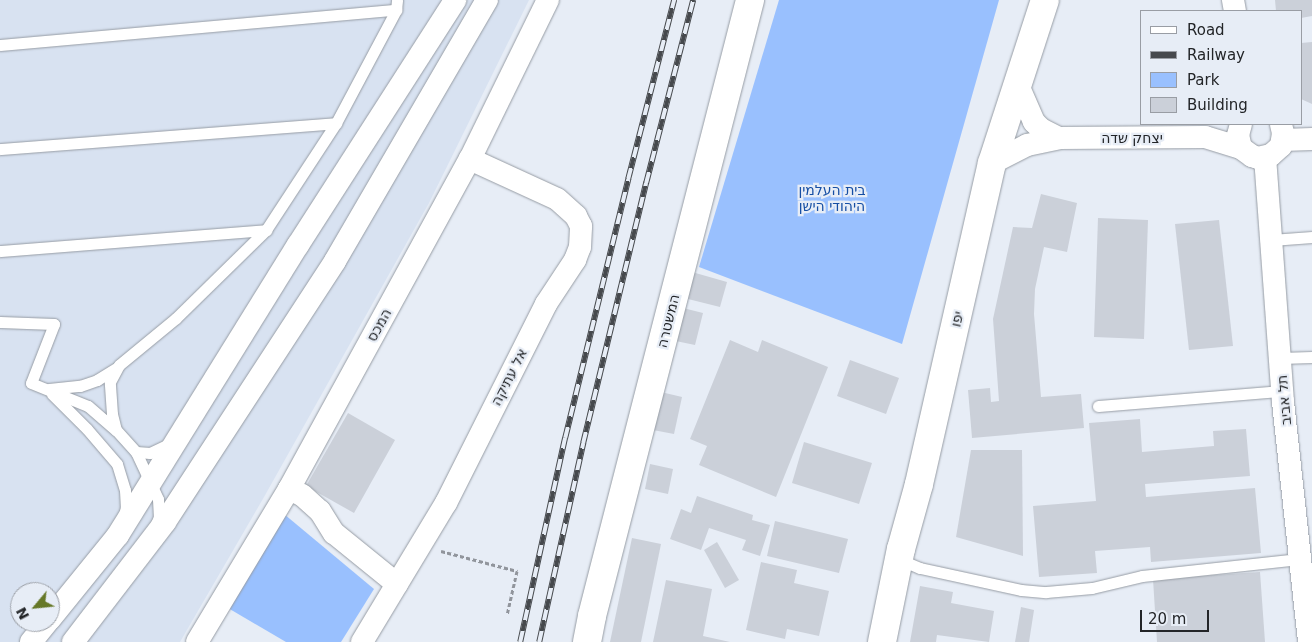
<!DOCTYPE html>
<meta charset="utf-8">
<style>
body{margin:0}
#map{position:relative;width:1312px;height:642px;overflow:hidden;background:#e7edf6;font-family:"DejaVu Sans","Noto Sans Hebrew",sans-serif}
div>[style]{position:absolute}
.built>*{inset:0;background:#d8e2f1}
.green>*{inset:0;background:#99c0fe}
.building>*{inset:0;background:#cbd0d9}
.path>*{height:3px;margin-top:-1.5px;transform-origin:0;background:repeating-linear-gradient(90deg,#91959c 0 4px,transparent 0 6.5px)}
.roads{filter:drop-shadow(0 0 1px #969ca4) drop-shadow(0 0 1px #969ca4)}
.lane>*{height:11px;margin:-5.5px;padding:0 5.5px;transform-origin:5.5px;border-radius:5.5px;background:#fff}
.street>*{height:22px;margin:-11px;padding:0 11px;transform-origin:11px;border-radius:11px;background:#fff}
.highway>*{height:28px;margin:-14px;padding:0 14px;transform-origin:14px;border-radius:14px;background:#fff}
.rail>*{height:5.5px;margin-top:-2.75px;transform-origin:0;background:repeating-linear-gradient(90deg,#e7edf6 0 11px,#46494d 0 22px);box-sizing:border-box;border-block:1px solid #46494d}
span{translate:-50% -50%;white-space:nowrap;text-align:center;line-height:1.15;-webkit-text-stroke:4.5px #e7edf6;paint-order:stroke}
.street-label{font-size:14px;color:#232528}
.park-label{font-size:14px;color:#154ea4}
.legend{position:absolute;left:1140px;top:10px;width:162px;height:115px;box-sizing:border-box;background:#e7edf6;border:1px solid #999da4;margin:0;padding:6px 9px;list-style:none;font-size:15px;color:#232528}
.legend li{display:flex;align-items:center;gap:10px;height:25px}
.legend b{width:25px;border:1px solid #999da4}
.north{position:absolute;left:10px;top:582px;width:50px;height:50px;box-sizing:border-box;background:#e7edf6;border:1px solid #999da4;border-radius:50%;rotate:242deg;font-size:14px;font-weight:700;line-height:20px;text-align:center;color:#232528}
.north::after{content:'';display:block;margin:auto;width:18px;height:22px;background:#667827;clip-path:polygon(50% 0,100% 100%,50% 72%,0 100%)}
.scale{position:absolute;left:1140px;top:610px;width:69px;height:22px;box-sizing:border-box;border:2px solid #232528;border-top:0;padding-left:6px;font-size:15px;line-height:18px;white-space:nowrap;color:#232528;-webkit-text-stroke:4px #e7edf6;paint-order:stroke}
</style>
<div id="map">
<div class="built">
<div style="clip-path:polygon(evenodd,0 0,529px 0,429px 203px,264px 497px,180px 642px,0 642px,0 0,20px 592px,50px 592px,50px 622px,20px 622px,20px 592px)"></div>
</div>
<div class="green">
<div style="clip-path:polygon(779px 0,999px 0,902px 344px,699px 267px)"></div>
<div style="clip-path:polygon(284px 514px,374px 589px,341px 642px,286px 642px,228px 608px)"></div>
</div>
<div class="building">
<div style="clip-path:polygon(1275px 0,1312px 0,1312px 16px,1301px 18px,1301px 11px,1276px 11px)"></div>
<div style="clip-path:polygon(1312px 42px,1312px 104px,1301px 99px,1301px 43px)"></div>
<div style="clip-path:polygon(1041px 194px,1077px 203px,1067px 252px,1044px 247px,1035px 289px,1034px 314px,1041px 397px,1081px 394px,1084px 428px,972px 438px,968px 390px,990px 388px,991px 402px,999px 401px,993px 319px,1013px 227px,1032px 228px)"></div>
<div style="clip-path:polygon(1098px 218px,1148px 220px,1144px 339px,1094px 337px)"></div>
<div style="clip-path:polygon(1219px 220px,1233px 346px,1189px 350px,1175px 224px)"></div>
<div style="clip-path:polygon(692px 272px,727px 282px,720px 307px,684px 298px)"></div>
<div style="clip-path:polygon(679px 307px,703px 313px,695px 345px,671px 340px)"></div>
<div style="clip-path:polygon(730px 340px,758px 352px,762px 340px,828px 367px,776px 497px,699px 465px,707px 446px,690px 439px)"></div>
<div style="clip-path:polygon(850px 360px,899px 378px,886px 414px,837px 396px)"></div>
<div style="clip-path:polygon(661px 392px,682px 397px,674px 434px,653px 430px)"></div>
<div style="clip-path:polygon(348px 413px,395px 440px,354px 513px,306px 486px)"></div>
<div style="clip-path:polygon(1140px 419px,1142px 452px,1214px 446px,1213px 431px,1246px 429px,1250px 476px,1145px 484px,1146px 497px,1255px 488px,1261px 553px,1151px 562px,1150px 547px,1095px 551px,1097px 573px,1039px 577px,1033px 506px,1096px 501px,1089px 423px)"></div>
<div style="clip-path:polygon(804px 442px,872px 463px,859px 504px,792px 483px)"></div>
<div style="clip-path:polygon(971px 450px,1022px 450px,1023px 556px,956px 537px)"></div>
<div style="clip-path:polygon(650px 464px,673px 469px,668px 494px,645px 489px)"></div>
<div style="clip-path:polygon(697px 496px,753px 515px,752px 520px,770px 525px,760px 556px,742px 550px,746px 540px,709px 528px,701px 550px,670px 539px,681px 509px,691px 513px)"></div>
<div style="clip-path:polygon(775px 521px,848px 539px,839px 573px,767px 556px)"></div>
<div style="clip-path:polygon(632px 538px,661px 544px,641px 642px,610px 642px)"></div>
<div style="clip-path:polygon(717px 542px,739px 580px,725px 588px,704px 550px)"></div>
<div style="clip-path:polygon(761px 562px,797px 570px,794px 583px,829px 591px,819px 636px,787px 629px,785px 639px,746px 630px)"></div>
<div style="clip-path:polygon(1260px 572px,1265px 642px,1157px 642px,1153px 579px)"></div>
<div style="clip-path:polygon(666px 580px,712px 589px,703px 636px,730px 642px,653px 642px)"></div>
<div style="clip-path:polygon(920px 586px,953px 592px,951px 603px,994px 611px,989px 642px,937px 635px,936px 642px,910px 642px)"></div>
<div style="clip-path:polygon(1021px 607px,1034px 610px,1029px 642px,1015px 642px)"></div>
</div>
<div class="path">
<div style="left:441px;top:551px;width:79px;rotate:14.7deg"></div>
<div style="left:517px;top:571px;width:45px;rotate:102.8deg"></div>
</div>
<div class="roads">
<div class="lane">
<div style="left:0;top:45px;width:398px;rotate:-5.1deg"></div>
<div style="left:0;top:149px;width:337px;rotate:-4.4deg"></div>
<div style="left:1271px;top:240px;width:41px;rotate:-4.2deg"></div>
<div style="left:0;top:251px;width:267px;rotate:-4.5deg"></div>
<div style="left:0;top:322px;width:54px;rotate:2.1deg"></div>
<div style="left:54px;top:324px;width:63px;rotate:111.3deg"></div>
<div style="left:31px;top:383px;width:61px;rotate:22deg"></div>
<div style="left:88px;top:406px;width:37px;rotate:41deg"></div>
<div style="left:1280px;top:358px;width:32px;rotate:-2deg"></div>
<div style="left:49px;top:389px;width:31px;rotate:-6deg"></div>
<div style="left:80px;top:386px;width:18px;rotate:-19deg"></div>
<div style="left:97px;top:380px;width:22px;rotate:-32deg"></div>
<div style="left:52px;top:394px;width:49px;rotate:45deg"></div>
<div style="left:87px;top:429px;width:46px;rotate:49.4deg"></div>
<div style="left:117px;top:464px;width:27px;rotate:73deg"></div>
<div style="left:125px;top:490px;width:17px;rotate:87deg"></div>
<div style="left:126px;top:507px;width:9px;rotate:103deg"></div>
<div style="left:1098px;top:406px;width:185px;rotate:-4.7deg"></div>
<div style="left:169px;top:444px;width:21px;rotate:155deg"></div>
<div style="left:150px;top:453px;width:14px;rotate:-176deg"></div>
<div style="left:136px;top:452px;width:30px;rotate:-132deg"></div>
<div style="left:116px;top:430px;width:16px;rotate:-104deg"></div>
<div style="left:112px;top:414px;width:32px;rotate:-94deg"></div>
<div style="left:110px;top:382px;width:19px;rotate:-62deg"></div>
<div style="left:119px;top:365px;width:74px;rotate:-39.5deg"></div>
<div style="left:176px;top:318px;width:126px;rotate:-44.4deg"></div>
<div style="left:266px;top:230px;width:128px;rotate:-56.8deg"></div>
<div style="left:336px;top:123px;width:128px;rotate:-62deg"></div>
<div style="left:396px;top:10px;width:10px;rotate:-84deg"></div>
<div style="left:136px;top:452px;width:52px;rotate:64.9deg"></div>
<div style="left:158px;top:499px;width:18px;rotate:87deg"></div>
<div style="left:159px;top:517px;width:8px;rotate:113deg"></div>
<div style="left:903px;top:553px;width:11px;rotate:63deg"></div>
<div style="left:908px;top:563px;width:13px;rotate:23deg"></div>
<div style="left:920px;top:568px;width:103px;rotate:12.3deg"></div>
<div style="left:1021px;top:590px;width:25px;rotate:5deg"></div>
<div style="left:1046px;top:592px;width:46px;rotate:-5deg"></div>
<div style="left:1092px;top:588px;width:51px;rotate:-13.5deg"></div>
<div style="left:1142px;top:576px;width:158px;rotate:-6.2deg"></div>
</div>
<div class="street">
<div style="left:1233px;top:0;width:11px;rotate:80deg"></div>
<div style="left:1018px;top:85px;width:40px;rotate:66.6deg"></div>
<div style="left:1034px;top:122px;width:10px;rotate:45deg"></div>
<div style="left:1041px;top:129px;width:20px;rotate:27deg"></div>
<div style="left:1241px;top:124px;width:11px;rotate:105deg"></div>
<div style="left:1238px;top:135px;width:13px;rotate:77deg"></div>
<div style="left:1241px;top:148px;width:14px;rotate:36deg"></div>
<div style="left:1252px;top:156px;width:6px;rotate:18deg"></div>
<div style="left:1258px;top:158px;width:13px;rotate:-13deg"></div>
<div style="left:1271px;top:155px;width:13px;rotate:-42deg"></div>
<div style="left:1281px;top:146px;width:13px;rotate:-81deg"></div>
<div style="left:1283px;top:133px;width:9px;rotate:-103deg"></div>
<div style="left:1283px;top:140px;width:29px;rotate:-2deg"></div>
<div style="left:1265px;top:157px;width:246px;rotate:85.8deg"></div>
<div style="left:1283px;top:402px;width:241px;rotate:83.8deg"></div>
<div style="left:992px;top:163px;width:39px;rotate:-27deg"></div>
<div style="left:1027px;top:145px;width:33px;rotate:-12deg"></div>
<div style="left:1059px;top:138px;width:146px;rotate:-0.4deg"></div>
<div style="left:1205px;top:137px;width:38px;rotate:17deg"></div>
<div style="left:289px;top:489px;width:14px;rotate:25deg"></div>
<div style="left:302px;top:495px;width:24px;rotate:42deg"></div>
<div style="left:320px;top:511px;width:26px;rotate:58deg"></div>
<div style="left:334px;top:533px;width:81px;rotate:39deg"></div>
<div style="left:50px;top:619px;width:108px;rotate:-51deg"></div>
<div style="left:118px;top:535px;width:341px;rotate:-58.2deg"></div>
<div style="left:298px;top:245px;width:291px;rotate:-57.3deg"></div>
<div style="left:31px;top:642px;width:26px;rotate:-51deg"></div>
<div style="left:73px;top:642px;width:151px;rotate:-52.5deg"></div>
<div style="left:165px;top:522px;width:311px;rotate:-56.9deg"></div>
<div style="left:335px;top:261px;width:302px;rotate:-59.8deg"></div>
<div style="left:197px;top:642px;width:179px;rotate:-59deg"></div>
<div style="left:289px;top:489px;width:376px;rotate:-61.3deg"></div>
<div style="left:470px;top:159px;width:177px;rotate:-63.9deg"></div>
<div style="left:362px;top:642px;width:162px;rotate:-58.9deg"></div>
<div style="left:446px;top:503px;width:223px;rotate:-63.3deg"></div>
<div style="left:546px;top:304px;width:53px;rotate:-56.6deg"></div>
<div style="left:575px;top:260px;width:14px;rotate:-69deg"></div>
<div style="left:580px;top:247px;width:21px;rotate:-87deg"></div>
<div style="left:581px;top:226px;width:11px;rotate:-117deg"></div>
<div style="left:576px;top:216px;width:25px;rotate:-138deg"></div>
<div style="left:557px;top:199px;width:96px;rotate:-155.3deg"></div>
</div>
<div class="highway">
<div style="left:587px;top:642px;width:26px;rotate:-79deg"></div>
<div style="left:592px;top:616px;width:636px;rotate:-75.61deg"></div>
<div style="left:882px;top:642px;width:95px;rotate:-78.5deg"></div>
<div style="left:901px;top:549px;width:67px;rotate:-74.5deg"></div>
<div style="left:919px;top:484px;width:329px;rotate:-77.2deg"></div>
<div style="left:992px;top:163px;width:171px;rotate:-72deg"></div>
</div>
</div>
<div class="rail">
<div style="left:520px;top:642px;width:209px;rotate:-77.6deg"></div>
<div style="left:565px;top:438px;width:267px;rotate:-76.3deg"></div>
<div style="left:628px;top:179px;width:185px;rotate:-75.6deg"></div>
<div style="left:539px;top:642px;width:204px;rotate:-77.5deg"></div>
<div style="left:583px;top:443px;width:268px;rotate:-76.4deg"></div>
<div style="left:646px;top:183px;width:189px;rotate:-75.6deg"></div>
</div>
<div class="street-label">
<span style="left:1132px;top:138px">יצחק שדה</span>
<span style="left:957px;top:319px;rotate:-77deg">יפו</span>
<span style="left:668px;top:321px;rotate:-76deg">המשטרה</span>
<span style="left:379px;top:325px;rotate:-61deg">המכס</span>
<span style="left:509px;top:377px;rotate:-63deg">אל עתיקה</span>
<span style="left:1284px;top:400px;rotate:-95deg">תל אביב</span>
</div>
<div class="park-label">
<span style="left:832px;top:198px">בית העלמין<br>היהודי הישן</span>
</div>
<ul class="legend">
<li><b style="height:6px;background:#fff"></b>Road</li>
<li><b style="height:6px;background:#46494d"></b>Railway</li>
<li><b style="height:14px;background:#99c0fe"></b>Park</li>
<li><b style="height:14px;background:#cbd0d9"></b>Building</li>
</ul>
<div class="north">N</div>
<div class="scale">20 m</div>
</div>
